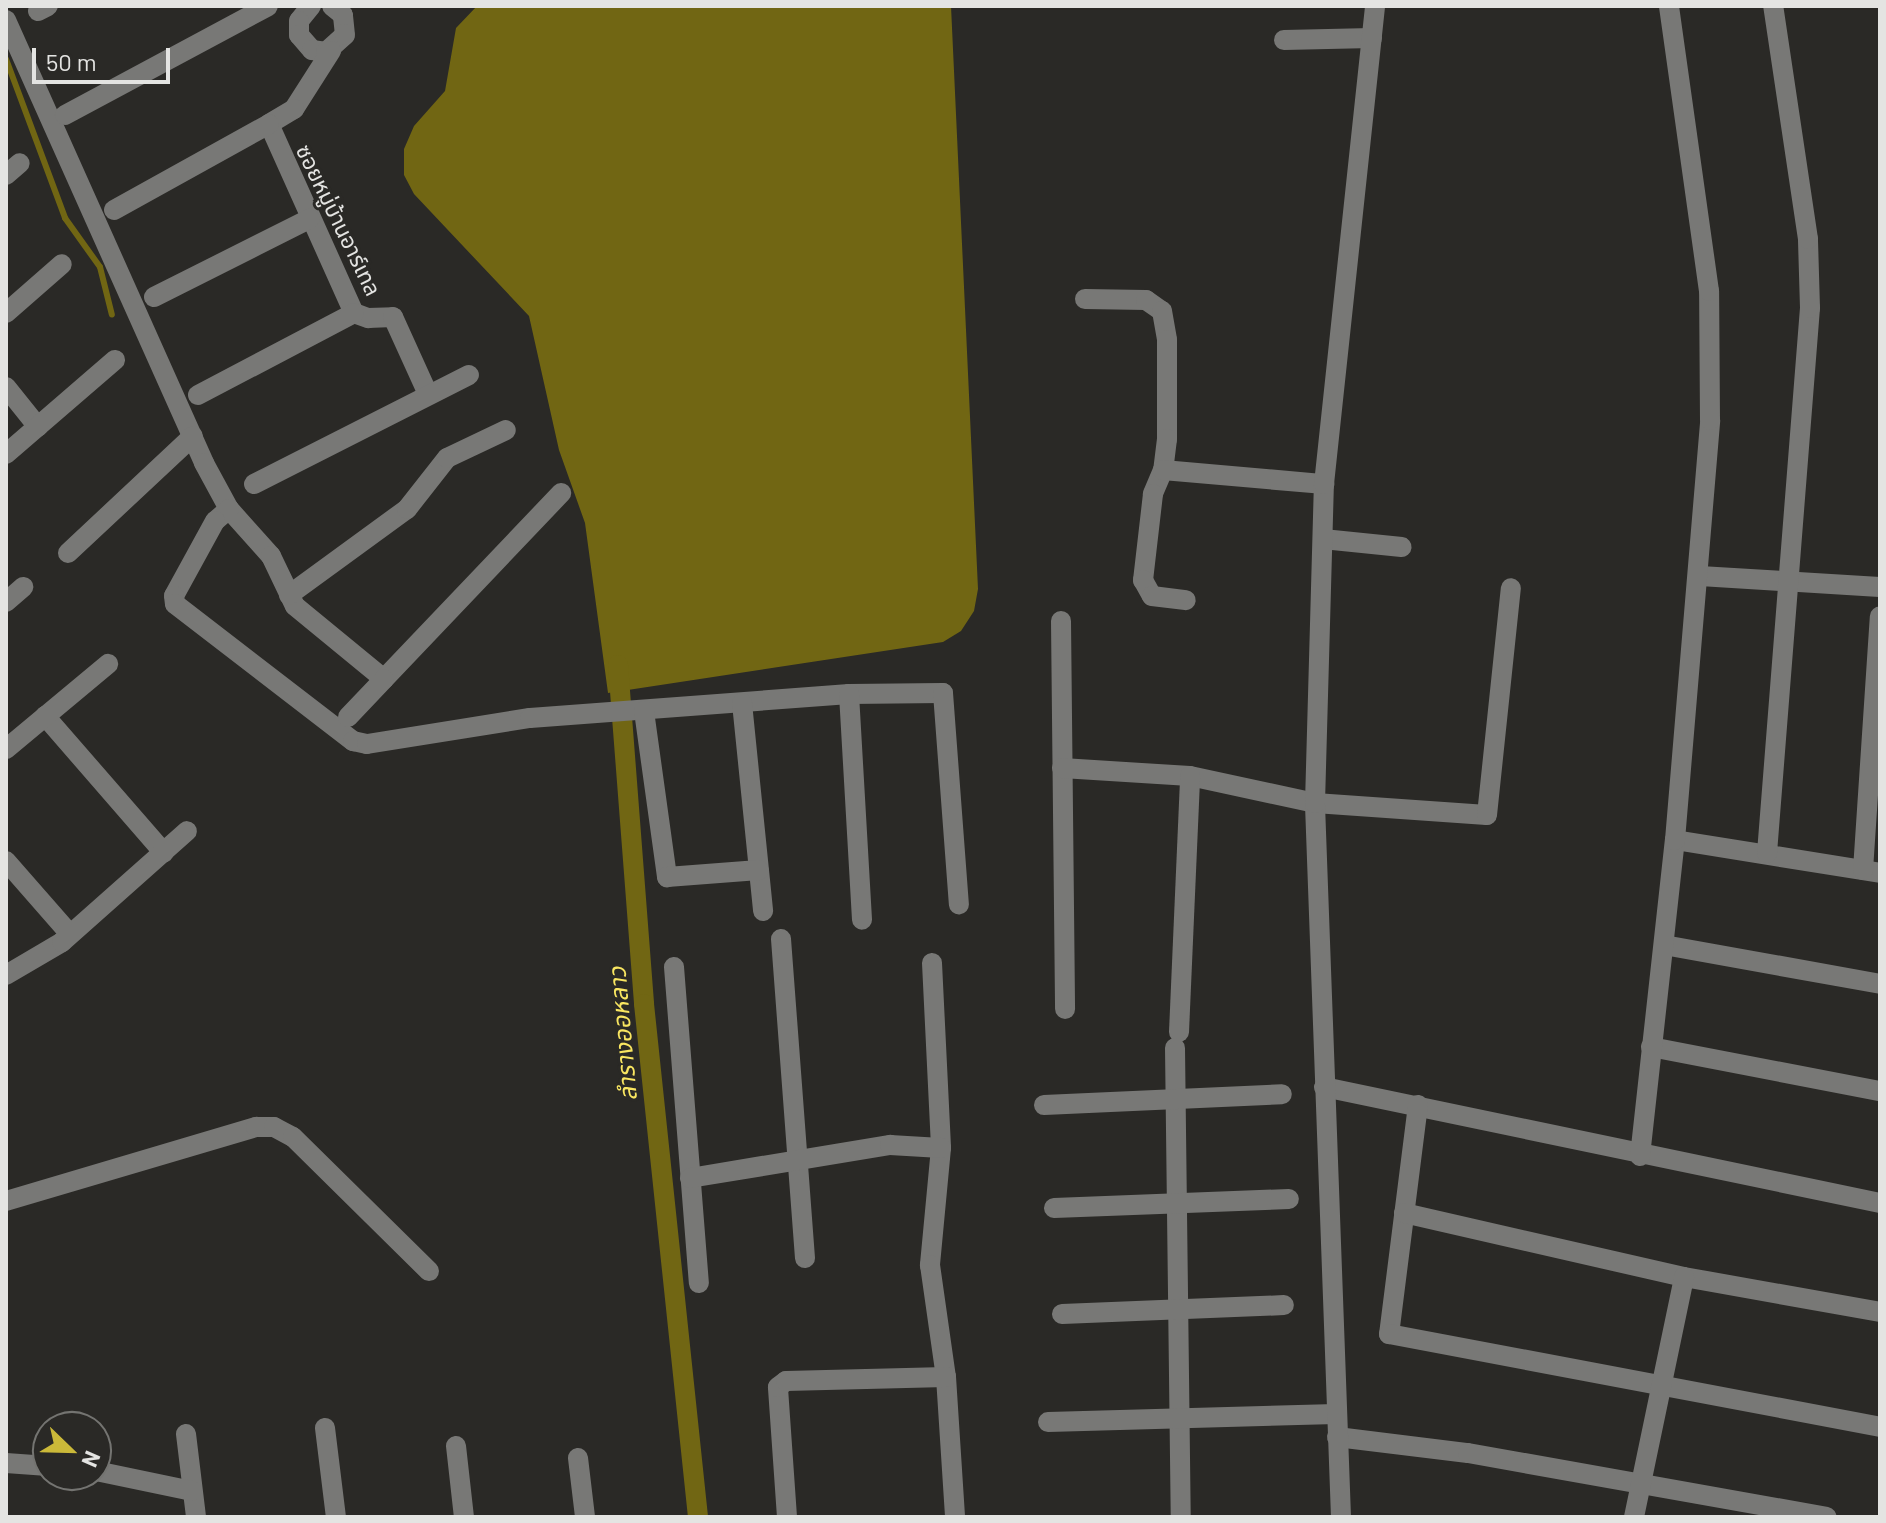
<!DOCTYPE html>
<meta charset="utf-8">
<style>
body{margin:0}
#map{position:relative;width:1886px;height:1523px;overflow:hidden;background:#2a2926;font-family:Barlow,"Noto Sans Thai",sans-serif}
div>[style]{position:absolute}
.water>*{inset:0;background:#716613}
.stream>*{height:6px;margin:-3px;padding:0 3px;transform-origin:3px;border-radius:3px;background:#716613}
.canal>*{height:20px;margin:-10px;padding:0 10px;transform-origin:10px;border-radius:10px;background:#716613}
.minor>*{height:20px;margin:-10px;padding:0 10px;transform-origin:10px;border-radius:10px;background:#787876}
span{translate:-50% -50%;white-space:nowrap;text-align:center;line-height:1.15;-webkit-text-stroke:6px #2a2926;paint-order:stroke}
.street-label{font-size:22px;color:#e4e4e2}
.water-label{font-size:24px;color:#f9e661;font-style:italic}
.frame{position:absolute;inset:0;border:8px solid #e4e4e2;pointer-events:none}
.north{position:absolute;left:32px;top:1411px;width:80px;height:80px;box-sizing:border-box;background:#2a2926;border:2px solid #747471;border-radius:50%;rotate:113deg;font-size:22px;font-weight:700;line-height:32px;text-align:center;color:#e4e4e2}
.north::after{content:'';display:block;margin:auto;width:28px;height:36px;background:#cbb939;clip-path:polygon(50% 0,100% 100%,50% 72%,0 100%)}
.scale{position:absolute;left:32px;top:48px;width:138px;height:36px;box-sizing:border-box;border:4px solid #e4e4e2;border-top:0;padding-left:10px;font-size:24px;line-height:28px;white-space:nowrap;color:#e4e4e2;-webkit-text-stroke:6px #2a2926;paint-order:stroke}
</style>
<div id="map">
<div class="water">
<div style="clip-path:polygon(477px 6px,951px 6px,978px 589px,974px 611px,961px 631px,943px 642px,608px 693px,585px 523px,559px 450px,529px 316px,414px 194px,404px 175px,404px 149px,414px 126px,445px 91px,456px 28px)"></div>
</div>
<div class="stream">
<div style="left:6px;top:59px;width:170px;rotate:69.6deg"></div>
<div style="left:65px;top:218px;width:60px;rotate:54.5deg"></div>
<div style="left:100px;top:267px;width:49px;rotate:76deg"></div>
</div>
<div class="canal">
<div style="left:618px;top:665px;width:340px;rotate:85.6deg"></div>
<div style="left:644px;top:1004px;width:516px;rotate:83.99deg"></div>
</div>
<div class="minor">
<div style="left:311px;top:6px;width:19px;rotate:129deg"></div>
<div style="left:299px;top:21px;width:14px;rotate:90deg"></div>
<div style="left:299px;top:35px;width:20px;rotate:49deg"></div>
<div style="left:312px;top:50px;width:14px;rotate:8deg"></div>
<div style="left:326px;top:52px;width:25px;rotate:-42deg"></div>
<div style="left:345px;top:35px;width:20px;rotate:-96deg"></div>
<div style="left:343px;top:15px;width:14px;rotate:-141deg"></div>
<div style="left:38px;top:11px;width:11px;rotate:-27deg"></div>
<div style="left:6px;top:20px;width:485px;rotate:65.9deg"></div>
<div style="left:204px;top:463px;width:52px;rotate:61.5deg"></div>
<div style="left:229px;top:509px;width:63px;rotate:48.2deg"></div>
<div style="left:271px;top:556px;width:55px;rotate:64.4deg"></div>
<div style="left:295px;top:606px;width:115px;rotate:39.4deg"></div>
<div style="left:384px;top:679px;width:257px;rotate:-46.4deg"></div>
<div style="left:1284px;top:40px;width:88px;rotate:-1.3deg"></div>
<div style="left:331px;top:51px;width:69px;rotate:122.5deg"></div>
<div style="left:294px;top:109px;width:29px;rotate:149deg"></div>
<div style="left:269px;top:124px;width:207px;rotate:65.8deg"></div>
<div style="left:354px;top:313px;width:15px;rotate:20deg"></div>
<div style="left:368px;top:318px;width:25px;rotate:-2deg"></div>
<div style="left:393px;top:317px;width:85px;rotate:65.6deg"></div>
<div style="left:65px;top:115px;width:230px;rotate:-28.2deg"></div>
<div style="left:6px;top:175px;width:18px;rotate:-41deg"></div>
<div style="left:114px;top:210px;width:177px;rotate:-29deg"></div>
<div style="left:154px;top:297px;width:174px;rotate:-26.7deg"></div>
<div style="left:1085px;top:299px;width:61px;rotate:0.9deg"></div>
<div style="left:1146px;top:300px;width:19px;rotate:35deg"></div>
<div style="left:1162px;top:311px;width:29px;rotate:80deg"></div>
<div style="left:1167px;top:340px;width:99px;rotate:90deg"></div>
<div style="left:1167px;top:439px;width:31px;rotate:97deg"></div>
<div style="left:1163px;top:470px;width:26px;rotate:113deg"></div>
<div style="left:1153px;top:494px;width:87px;rotate:96.6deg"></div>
<div style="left:1143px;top:580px;width:18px;rotate:61deg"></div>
<div style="left:1152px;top:596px;width:34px;rotate:7deg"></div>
<div style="left:6px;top:313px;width:74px;rotate:-41.2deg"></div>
<div style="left:6px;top:387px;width:51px;rotate:51.3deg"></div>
<div style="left:198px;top:395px;width:176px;rotate:-27.7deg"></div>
<div style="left:6px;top:454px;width:144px;rotate:-40.8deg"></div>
<div style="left:1163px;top:470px;width:162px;rotate:5deg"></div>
<div style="left:254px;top:484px;width:241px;rotate:-26.9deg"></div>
<div style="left:229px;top:509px;width:18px;rotate:139deg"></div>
<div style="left:215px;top:521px;width:85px;rotate:118.7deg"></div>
<div style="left:174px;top:596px;width:8px;rotate:83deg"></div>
<div style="left:175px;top:604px;width:225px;rotate:37.6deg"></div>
<div style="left:353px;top:741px;width:14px;rotate:12deg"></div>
<div style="left:367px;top:744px;width:165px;rotate:-9.1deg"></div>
<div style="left:530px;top:718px;width:320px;rotate:-4.3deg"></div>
<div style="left:849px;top:694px;width:94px;rotate:-0.6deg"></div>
<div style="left:943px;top:693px;width:212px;rotate:85.7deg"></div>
<div style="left:1323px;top:539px;width:79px;rotate:5.8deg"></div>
<div style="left:68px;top:553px;width:171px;rotate:-43.1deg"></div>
<div style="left:1700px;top:576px;width:180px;rotate:3.5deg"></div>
<div style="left:289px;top:595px;width:146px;rotate:-36.1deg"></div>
<div style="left:407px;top:509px;width:65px;rotate:-51.9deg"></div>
<div style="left:447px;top:458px;width:65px;rotate:-25.4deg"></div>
<div style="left:6px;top:602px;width:23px;rotate:-41deg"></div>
<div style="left:1061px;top:621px;width:388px;rotate:89.4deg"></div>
<div style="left:849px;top:694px;width:226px;rotate:86.7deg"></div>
<div style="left:742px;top:703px;width:209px;rotate:84.2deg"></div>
<div style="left:644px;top:711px;width:168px;rotate:82.1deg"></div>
<div style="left:667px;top:877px;width:92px;rotate:-4.4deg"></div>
<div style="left:45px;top:716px;width:181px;rotate:49deg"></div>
<div style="left:348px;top:717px;width:52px;rotate:-46.5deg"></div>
<div style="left:6px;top:749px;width:133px;rotate:-39.8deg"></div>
<div style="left:1062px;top:768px;width:128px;rotate:3.6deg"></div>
<div style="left:1190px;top:776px;width:128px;rotate:12.2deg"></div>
<div style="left:1315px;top:803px;width:172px;rotate:4deg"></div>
<div style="left:1487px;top:815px;width:228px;rotate:-84deg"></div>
<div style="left:1675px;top:840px;width:208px;rotate:9.1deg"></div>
<div style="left:1767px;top:853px;width:547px;rotate:-85.49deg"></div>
<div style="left:1810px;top:308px;width:69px;rotate:-91.7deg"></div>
<div style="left:1808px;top:239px;width:236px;rotate:-98.5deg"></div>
<div style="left:6px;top:861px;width:97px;rotate:48.8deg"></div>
<div style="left:1863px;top:870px;width:254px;rotate:-86.2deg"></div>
<div style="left:781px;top:939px;width:320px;rotate:85.7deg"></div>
<div style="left:1664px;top:945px;width:219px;rotate:10.2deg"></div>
<div style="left:932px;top:963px;width:185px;rotate:87.2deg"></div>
<div style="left:941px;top:1148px;width:118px;rotate:95.4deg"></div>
<div style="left:930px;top:1265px;width:113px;rotate:81.9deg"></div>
<div style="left:946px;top:1377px;width:140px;rotate:86.3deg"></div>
<div style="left:674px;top:967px;width:317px;rotate:85.5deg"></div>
<div style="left:6px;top:975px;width:65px;rotate:-30.5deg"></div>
<div style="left:62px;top:942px;width:167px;rotate:-41.6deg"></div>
<div style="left:1179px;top:1032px;width:256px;rotate:-87.5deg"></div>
<div style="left:1651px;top:1047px;width:233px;rotate:10.9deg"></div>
<div style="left:1175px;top:1048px;width:469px;rotate:89.3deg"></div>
<div style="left:1324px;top:1087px;width:568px;rotate:11.78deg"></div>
<div style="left:1044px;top:1105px;width:238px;rotate:-2.6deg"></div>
<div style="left:1418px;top:1105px;width:231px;rotate:97.2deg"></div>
<div style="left:1389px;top:1334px;width:500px;rotate:10.7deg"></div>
<div style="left:1640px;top:1156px;width:318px;rotate:-83.7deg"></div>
<div style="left:1675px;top:840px;width:421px;rotate:-85.2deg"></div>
<div style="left:1710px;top:420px;width:129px;rotate:-90.4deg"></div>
<div style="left:1709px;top:291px;width:288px;rotate:-98deg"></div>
<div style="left:690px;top:1178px;width:203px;rotate:-9.4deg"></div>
<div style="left:890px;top:1145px;width:51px;rotate:3.4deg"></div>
<div style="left:6px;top:1201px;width:261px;rotate:-16.5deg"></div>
<div style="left:256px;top:1127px;width:18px"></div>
<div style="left:274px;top:1127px;width:21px;rotate:28deg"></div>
<div style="left:293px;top:1137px;width:191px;rotate:44.6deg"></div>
<div style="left:1054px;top:1208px;width:235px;rotate:-2.2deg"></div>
<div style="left:1404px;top:1213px;width:287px;rotate:12.9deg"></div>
<div style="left:1684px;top:1277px;width:199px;rotate:10.1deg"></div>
<div style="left:1062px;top:1314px;width:222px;rotate:-2.3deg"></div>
<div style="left:1048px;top:1422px;width:288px;rotate:-1.6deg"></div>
<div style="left:325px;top:1428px;width:90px;rotate:83deg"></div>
<div style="left:186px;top:1434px;width:84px;rotate:83.1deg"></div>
<div style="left:1337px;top:1437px;width:132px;rotate:7deg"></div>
<div style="left:1468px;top:1453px;width:364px;rotate:10.1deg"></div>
<div style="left:456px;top:1446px;width:71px;rotate:83.6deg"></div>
<div style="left:578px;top:1458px;width:59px;rotate:83.2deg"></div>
<div style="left:6px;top:1463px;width:42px;rotate:4.1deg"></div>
<div style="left:96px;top:1471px;width:98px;rotate:11.8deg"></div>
<div style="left:787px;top:1517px;width:130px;rotate:-94deg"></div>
<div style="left:778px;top:1387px;width:10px;rotate:-37deg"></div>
<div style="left:786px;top:1381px;width:160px;rotate:-1.4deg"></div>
<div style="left:1341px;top:1517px;width:714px;rotate:-92.09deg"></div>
<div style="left:1315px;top:803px;width:319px;rotate:-88.4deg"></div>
<div style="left:1324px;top:484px;width:481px;rotate:-83.9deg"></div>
<div style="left:1634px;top:1517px;width:245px;rotate:-78.2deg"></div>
</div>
<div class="street-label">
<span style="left:339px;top:220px;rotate:64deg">ซอยหมู่บ้านอาร์เทล</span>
</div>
<div class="water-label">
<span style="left:622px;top:1034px;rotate:-95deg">ลำรางออหลาว</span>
</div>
<div class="frame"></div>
<div class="north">N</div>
<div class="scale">50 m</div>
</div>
